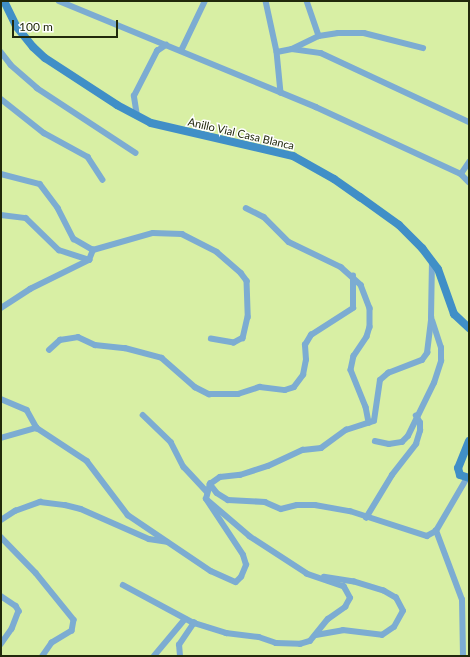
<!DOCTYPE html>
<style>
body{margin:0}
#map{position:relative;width:470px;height:657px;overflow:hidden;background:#d8efa4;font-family:Lato,sans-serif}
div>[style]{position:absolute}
.street>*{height:5.5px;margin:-2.75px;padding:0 2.75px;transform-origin:2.75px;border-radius:2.75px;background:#7cacd2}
.secondary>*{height:8px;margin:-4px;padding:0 4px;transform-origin:4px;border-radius:4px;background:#408fc7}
span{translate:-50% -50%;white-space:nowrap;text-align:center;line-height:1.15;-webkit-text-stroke:3px #fff;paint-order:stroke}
.street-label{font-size:11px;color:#21290b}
.frame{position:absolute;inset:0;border:2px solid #21290b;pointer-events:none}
.scale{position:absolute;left:12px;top:20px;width:106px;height:18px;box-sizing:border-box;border:2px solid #21290b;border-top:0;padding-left:5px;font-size:12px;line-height:14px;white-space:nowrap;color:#21290b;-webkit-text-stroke:3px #fff;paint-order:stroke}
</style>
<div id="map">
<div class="street">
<div style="left:59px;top:1px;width:278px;rotate:22.4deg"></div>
<div style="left:316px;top:107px;width:160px;rotate:24.8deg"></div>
<div style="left:461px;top:174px;width:11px;rotate:45deg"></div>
<div style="left:266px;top:1px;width:52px;rotate:77.8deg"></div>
<div style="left:277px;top:52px;width:41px;rotate:84.4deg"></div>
<div style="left:307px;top:1px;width:37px;rotate:71deg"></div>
<div style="left:292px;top:49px;width:29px;rotate:8deg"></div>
<div style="left:321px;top:53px;width:163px;rotate:25deg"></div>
<div style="left:181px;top:51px;width:55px;rotate:-64.4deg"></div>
<div style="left:1px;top:52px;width:16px;rotate:52deg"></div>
<div style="left:11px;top:65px;width:35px;rotate:41deg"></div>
<div style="left:37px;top:88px;width:118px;rotate:33.3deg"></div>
<div style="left:277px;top:52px;width:15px;rotate:-11deg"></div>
<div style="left:292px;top:49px;width:30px;rotate:-26deg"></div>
<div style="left:319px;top:36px;width:19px;rotate:-9deg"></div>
<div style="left:338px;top:33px;width:26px"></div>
<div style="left:364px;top:33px;width:61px;rotate:14.3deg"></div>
<div style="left:1px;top:99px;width:55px;rotate:38.3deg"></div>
<div style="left:44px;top:133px;width:50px;rotate:28.6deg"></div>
<div style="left:88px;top:157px;width:27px;rotate:57deg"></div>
<div style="left:137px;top:116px;width:20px;rotate:-99deg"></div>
<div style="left:134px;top:96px;width:51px;rotate:-62.9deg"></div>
<div style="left:157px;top:51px;width:11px;rotate:-34deg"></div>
<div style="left:1px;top:174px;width:40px;rotate:14.4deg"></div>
<div style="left:40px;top:184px;width:30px;rotate:53deg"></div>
<div style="left:58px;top:208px;width:35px;rotate:63deg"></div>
<div style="left:74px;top:239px;width:22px;rotate:30deg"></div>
<div style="left:461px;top:174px;width:14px;rotate:-56deg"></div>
<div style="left:246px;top:208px;width:20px;rotate:27deg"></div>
<div style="left:264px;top:217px;width:35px;rotate:45deg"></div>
<div style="left:289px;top:242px;width:58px;rotate:25.7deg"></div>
<div style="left:341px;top:267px;width:27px;rotate:42deg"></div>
<div style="left:361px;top:285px;width:25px;rotate:69deg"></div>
<div style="left:370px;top:308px;width:19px;rotate:90deg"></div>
<div style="left:370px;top:327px;width:10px;rotate:107deg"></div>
<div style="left:367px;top:337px;width:23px;rotate:124deg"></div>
<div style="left:354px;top:356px;width:14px;rotate:102deg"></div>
<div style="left:351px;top:370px;width:40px;rotate:68deg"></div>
<div style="left:366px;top:407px;width:16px;rotate:79deg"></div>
<div style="left:1px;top:215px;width:25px;rotate:7deg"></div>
<div style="left:26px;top:218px;width:46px;rotate:44.1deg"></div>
<div style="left:59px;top:250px;width:32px;rotate:18deg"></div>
<div style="left:1px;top:308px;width:35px;rotate:-33deg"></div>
<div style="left:30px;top:289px;width:66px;rotate:-26.2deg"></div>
<div style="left:89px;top:260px;width:11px;rotate:-68deg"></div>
<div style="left:93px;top:250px;width:62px;rotate:-15.8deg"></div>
<div style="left:153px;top:233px;width:29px;rotate:2deg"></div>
<div style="left:182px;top:234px;width:39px;rotate:27deg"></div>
<div style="left:217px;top:252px;width:32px;rotate:41deg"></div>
<div style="left:241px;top:273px;width:10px;rotate:53deg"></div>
<div style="left:247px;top:281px;width:36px;rotate:88deg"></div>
<div style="left:248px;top:317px;width:22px;rotate:103deg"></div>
<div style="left:243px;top:338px;width:10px;rotate:151deg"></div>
<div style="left:234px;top:343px;width:23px;rotate:-170deg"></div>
<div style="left:49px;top:350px;width:15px;rotate:-42deg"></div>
<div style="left:60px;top:340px;width:18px;rotate:-9deg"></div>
<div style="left:78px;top:337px;width:19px;rotate:25deg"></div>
<div style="left:95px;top:345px;width:30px;rotate:6deg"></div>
<div style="left:125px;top:348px;width:38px;rotate:15deg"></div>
<div style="left:162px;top:358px;width:44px;rotate:41.3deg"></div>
<div style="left:195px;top:387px;width:16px;rotate:27deg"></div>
<div style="left:209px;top:394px;width:29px"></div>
<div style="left:238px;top:394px;width:23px;rotate:-18deg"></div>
<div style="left:260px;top:387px;width:25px;rotate:7deg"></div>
<div style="left:285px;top:390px;width:9px;rotate:-18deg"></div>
<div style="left:294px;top:387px;width:15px;rotate:-53deg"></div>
<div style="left:303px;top:375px;width:15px;rotate:-79deg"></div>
<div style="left:306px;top:360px;width:15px;rotate:-94deg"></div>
<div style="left:305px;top:345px;width:12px;rotate:-59deg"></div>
<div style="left:311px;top:335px;width:50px;rotate:-32.7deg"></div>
<div style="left:353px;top:308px;width:32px;rotate:-90deg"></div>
<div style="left:1px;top:399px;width:28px;rotate:23deg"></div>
<div style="left:27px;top:410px;width:21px;rotate:61deg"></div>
<div style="left:37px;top:428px;width:60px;rotate:33.4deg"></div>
<div style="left:87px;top:461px;width:68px;rotate:52.8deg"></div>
<div style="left:128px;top:515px;width:100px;rotate:34deg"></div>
<div style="left:211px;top:571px;width:27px;rotate:24deg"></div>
<div style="left:236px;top:582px;width:7px;rotate:-45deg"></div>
<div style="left:241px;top:577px;width:13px;rotate:-67deg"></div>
<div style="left:246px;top:565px;width:10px;rotate:-107deg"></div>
<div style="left:243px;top:555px;width:67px;rotate:-123.5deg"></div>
<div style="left:206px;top:499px;width:16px;rotate:-75deg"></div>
<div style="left:210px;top:484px;width:12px;rotate:-35deg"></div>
<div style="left:220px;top:477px;width:20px;rotate:-6deg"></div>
<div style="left:240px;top:475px;width:29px;rotate:-18deg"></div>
<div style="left:268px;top:466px;width:38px;rotate:-25deg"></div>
<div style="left:303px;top:450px;width:18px;rotate:-6deg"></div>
<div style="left:321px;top:448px;width:31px;rotate:-36deg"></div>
<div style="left:346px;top:430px;width:29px;rotate:-18deg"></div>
<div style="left:374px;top:421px;width:41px;rotate:-81.7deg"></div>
<div style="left:380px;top:380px;width:11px;rotate:-41deg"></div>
<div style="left:388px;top:373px;width:36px;rotate:-21deg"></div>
<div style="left:422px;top:360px;width:9px;rotate:-54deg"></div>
<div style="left:427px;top:353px;width:35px;rotate:-83deg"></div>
<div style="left:431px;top:318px;width:57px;rotate:-89deg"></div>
<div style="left:143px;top:415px;width:39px;rotate:44deg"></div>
<div style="left:171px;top:442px;width:28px;rotate:63deg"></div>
<div style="left:184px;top:467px;width:34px;rotate:47deg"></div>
<div style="left:1px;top:438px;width:37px;rotate:-16deg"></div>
<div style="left:375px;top:441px;width:14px;rotate:12deg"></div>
<div style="left:389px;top:444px;width:13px;rotate:-9deg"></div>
<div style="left:402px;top:442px;width:8px;rotate:-45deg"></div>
<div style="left:408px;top:436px;width:59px;rotate:-63.9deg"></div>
<div style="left:434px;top:383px;width:23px;rotate:-72deg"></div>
<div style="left:441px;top:361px;width:13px;rotate:-90deg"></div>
<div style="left:441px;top:348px;width:28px;rotate:-108deg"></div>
<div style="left:210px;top:484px;width:11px;rotate:52deg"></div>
<div style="left:217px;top:493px;width:13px;rotate:32deg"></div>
<div style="left:228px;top:500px;width:37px;rotate:3deg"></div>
<div style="left:265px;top:502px;width:17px;rotate:24deg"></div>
<div style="left:281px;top:509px;width:16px;rotate:-14deg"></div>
<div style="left:297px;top:505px;width:18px"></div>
<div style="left:315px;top:505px;width:36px;rotate:10deg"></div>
<div style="left:350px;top:511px;width:81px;rotate:18deg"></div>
<div style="left:427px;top:536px;width:10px;rotate:-29deg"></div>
<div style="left:366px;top:518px;width:50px;rotate:-58.8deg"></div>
<div style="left:392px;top:475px;width:39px;rotate:-52deg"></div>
<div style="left:416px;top:444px;width:14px;rotate:-73deg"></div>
<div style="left:420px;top:431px;width:8px;rotate:-90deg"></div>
<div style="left:420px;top:423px;width:8px;rotate:-120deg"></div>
<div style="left:1px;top:520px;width:17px;rotate:-33deg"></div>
<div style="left:15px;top:511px;width:27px;rotate:-20deg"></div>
<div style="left:40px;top:502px;width:25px;rotate:7deg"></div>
<div style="left:65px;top:505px;width:16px;rotate:14deg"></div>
<div style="left:81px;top:509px;width:74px;rotate:23.8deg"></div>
<div style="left:149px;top:539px;width:18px;rotate:9deg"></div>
<div style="left:1px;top:537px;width:50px;rotate:45.8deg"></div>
<div style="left:36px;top:573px;width:60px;rotate:51deg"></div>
<div style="left:74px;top:620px;width:11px;rotate:100deg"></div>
<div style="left:72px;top:631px;width:23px;rotate:149deg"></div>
<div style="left:52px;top:643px;width:16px;rotate:125deg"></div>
<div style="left:123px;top:585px;width:81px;rotate:28.2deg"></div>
<div style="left:194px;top:623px;width:34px;rotate:17deg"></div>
<div style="left:226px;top:633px;width:33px;rotate:7deg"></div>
<div style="left:259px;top:637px;width:18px;rotate:19deg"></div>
<div style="left:276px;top:643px;width:24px;rotate:2deg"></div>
<div style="left:300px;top:644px;width:10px;rotate:-17deg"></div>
<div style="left:310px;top:641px;width:28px;rotate:-51deg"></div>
<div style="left:328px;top:619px;width:21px;rotate:-35deg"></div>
<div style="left:345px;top:607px;width:10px;rotate:-61deg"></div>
<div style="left:350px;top:598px;width:13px;rotate:-119deg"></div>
<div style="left:344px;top:587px;width:39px;rotate:-161deg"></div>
<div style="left:307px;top:574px;width:68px;rotate:-147deg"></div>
<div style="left:250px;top:537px;width:55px;rotate:-139.4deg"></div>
<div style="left:1px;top:596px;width:18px;rotate:34deg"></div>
<div style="left:16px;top:606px;width:6px;rotate:59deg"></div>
<div style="left:19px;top:611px;width:19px;rotate:111deg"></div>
<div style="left:12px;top:629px;width:19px;rotate:125deg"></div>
<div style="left:316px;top:635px;width:27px;rotate:-10deg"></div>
<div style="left:343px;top:630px;width:39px;rotate:7deg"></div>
<div style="left:382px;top:635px;width:14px;rotate:-34deg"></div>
<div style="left:394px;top:627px;width:18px;rotate:-61deg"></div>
<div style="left:403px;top:611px;width:15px;rotate:-118deg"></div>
<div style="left:396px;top:598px;width:14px;rotate:-150deg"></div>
<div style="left:384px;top:591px;width:31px;rotate:-163deg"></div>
<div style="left:354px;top:582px;width:30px;rotate:-171deg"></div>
<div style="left:154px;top:656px;width:48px;rotate:-50deg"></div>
<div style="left:180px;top:656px;width:11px;rotate:-95deg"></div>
<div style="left:179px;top:645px;width:27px;rotate:-56deg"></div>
<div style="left:463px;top:656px;width:56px;rotate:-91deg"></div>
<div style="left:462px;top:600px;width:74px;rotate:-110.6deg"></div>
<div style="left:436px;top:531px;width:61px;rotate:-59.7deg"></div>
</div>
<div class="secondary">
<div style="left:4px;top:1px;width:28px;rotate:64deg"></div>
<div style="left:16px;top:26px;width:27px;rotate:51deg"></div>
<div style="left:33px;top:47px;width:16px;rotate:43deg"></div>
<div style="left:45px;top:58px;width:86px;rotate:33.1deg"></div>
<div style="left:117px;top:105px;width:38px;rotate:28deg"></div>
<div style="left:151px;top:123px;width:146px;rotate:13.1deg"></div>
<div style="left:293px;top:156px;width:47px;rotate:29.3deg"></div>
<div style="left:334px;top:179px;width:32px;rotate:35deg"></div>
<div style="left:360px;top:197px;width:48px;rotate:35.7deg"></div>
<div style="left:399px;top:225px;width:33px;rotate:45deg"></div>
<div style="left:422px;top:248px;width:26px;rotate:53deg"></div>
<div style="left:438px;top:269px;width:48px;rotate:70.4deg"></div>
<div style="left:454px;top:314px;width:21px;rotate:43deg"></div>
<div style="left:469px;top:441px;width:29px;rotate:112deg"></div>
<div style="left:458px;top:468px;width:7px;rotate:74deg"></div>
<div style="left:460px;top:475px;width:9px;rotate:18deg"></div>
</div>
<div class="street-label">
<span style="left:241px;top:134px;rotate:13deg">Anillo Vial Casa Blanca</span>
</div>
<div class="frame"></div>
<div class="scale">100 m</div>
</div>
